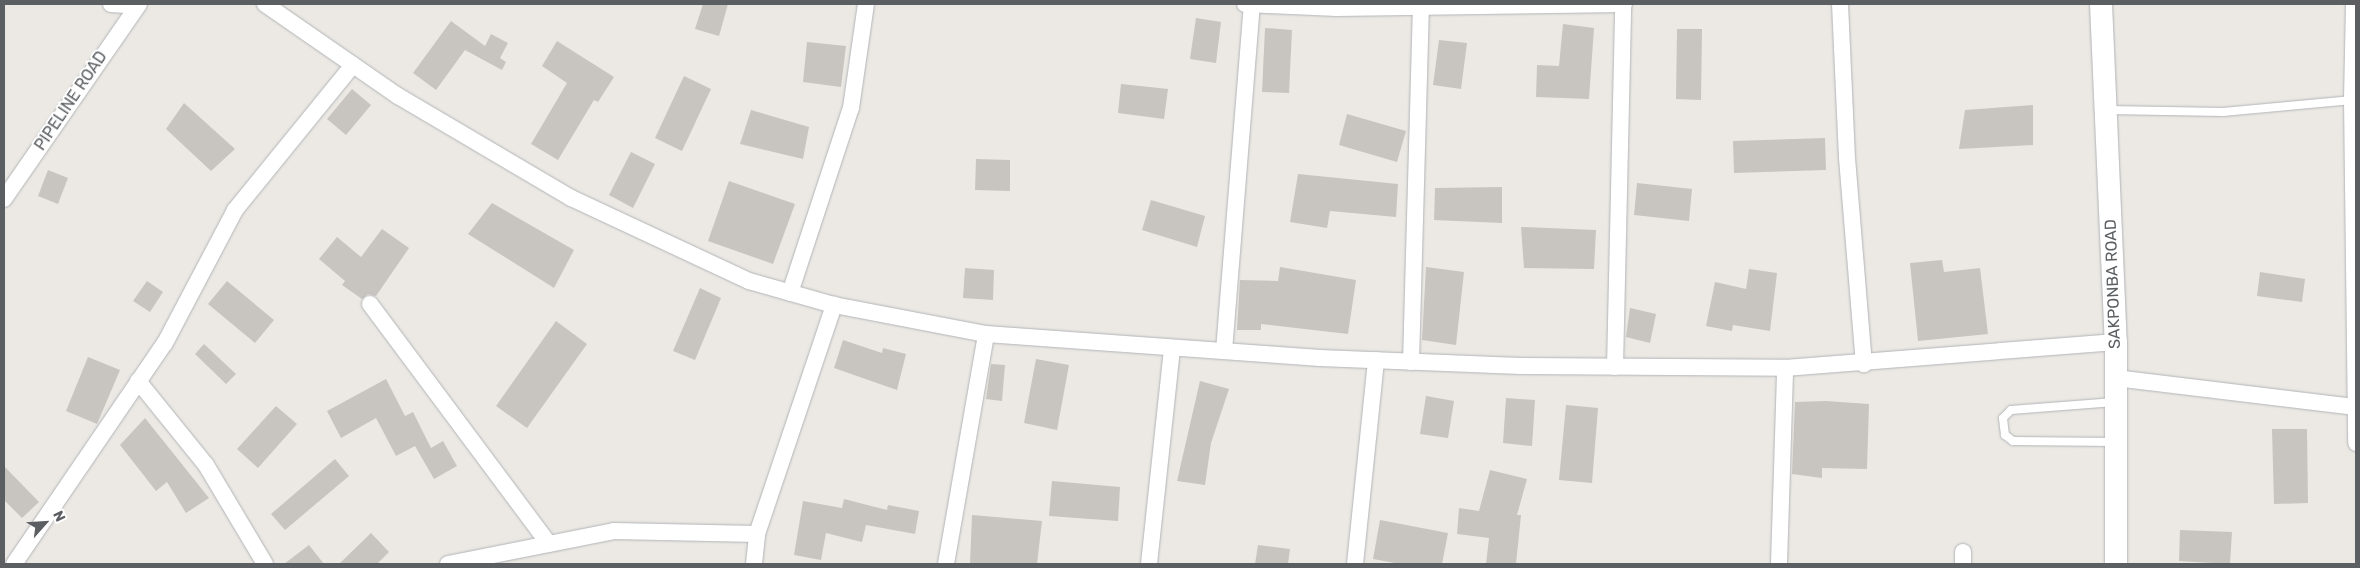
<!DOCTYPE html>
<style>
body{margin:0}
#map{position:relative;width:2360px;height:568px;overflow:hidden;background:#ece9e4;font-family:Rubik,sans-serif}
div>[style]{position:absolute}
.building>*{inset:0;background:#c8c4c0}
.roads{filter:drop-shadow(0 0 1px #b1b4b7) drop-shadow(0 0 1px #b1b4b7)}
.service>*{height:8px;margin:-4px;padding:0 4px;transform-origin:4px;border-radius:4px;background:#fff}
.minor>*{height:16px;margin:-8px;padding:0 8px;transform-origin:8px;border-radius:8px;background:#fff}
.secondary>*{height:22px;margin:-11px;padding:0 11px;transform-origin:11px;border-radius:11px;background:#fff}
span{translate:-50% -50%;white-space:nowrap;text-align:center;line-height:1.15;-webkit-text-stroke:4px #fff;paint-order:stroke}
.street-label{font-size:16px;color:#5c5f62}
.frame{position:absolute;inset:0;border:5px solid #5c5f62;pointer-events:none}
.north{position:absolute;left:20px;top:498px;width:50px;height:50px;-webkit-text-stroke:4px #fff;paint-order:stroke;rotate:64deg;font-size:14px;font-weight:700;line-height:20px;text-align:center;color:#5c5f62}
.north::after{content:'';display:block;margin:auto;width:18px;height:22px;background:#5c5f62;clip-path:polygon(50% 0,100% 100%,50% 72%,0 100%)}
</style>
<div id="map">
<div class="building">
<div style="clip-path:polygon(703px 4px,728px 4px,719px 36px,695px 29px)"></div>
<div style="clip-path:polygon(1196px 18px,1221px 22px,1216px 63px,1190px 59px)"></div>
<div style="clip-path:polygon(451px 21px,485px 46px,491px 34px,508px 43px,500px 58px,506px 62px,502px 70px,465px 50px,436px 90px,413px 73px)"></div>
<div style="clip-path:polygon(1563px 24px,1594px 28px,1589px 99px,1536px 97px,1537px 65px,1559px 66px)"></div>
<div style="clip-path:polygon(1265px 28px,1292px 30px,1289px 93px,1262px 92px)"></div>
<div style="clip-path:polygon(1677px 29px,1702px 29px,1701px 100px,1676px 99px)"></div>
<div style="clip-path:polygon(1439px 40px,1467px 43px,1461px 89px,1433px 85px)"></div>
<div style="clip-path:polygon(557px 41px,614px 77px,598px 102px,594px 100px,558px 160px,531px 144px,567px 83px,542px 66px)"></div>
<div style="clip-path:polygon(807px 42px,846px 46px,841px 87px,803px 82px)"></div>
<div style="clip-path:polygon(684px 76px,711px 89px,682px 151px,655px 138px)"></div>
<div style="clip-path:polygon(1121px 84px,1168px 89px,1164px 119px,1118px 113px)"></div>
<div style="clip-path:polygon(352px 89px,371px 105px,346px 135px,327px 119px)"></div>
<div style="clip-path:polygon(184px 103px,235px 149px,211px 171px,166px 129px)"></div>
<div style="clip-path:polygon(2033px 105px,2033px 145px,1959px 149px,1965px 110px)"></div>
<div style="clip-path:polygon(751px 110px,809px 127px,803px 159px,740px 144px)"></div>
<div style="clip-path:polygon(1347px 114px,1406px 131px,1397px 162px,1339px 145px)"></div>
<div style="clip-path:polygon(1825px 138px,1826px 170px,1734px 173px,1733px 141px)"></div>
<div style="clip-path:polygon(631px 152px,655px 164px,633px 208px,609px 195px)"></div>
<div style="clip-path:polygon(976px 159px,1010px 160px,1010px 191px,975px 190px)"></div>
<div style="clip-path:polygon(48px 170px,68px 178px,58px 204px,38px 196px)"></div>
<div style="clip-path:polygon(1298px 174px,1398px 184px,1396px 217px,1330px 211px,1327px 228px,1290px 222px)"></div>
<div style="clip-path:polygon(729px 181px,795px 204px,773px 264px,708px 241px)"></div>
<div style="clip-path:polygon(1637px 183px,1692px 189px,1689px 221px,1634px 215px)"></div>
<div style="clip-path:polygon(1502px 187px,1502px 223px,1434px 220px,1435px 188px)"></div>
<div style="clip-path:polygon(1151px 200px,1205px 216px,1197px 247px,1142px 230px)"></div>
<div style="clip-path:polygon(492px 203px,574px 250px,554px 288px,468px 234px)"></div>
<div style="clip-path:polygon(1521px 227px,1596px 230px,1594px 269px,1524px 268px)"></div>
<div style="clip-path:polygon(382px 229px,409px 248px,376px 296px,368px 294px,362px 299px,342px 285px,345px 281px,319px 259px,337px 237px,361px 257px)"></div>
<div style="clip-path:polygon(1942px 260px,1944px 272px,1980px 268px,1988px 334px,1918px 341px,1910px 263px)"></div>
<div style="clip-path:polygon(1280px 267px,1356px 280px,1348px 334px,1261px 324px,1261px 330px,1237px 330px,1240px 280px,1278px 281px)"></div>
<div style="clip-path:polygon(1426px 267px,1464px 272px,1456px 345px,1422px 340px)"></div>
<div style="clip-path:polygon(965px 268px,994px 270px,993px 300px,963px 298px)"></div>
<div style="clip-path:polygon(1749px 269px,1777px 273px,1770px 331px,1733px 325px,1732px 331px,1706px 326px,1715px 282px,1746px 289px)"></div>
<div style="clip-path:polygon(2260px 272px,2305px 279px,2302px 302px,2257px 296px)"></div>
<div style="clip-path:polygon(147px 281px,163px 292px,150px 312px,133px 301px)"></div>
<div style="clip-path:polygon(227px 281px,274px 320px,255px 343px,208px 304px)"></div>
<div style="clip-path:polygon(700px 288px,721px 298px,695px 360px,673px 351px)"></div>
<div style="clip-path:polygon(1630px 308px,1656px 314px,1650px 343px,1626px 337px)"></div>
<div style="clip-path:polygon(556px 321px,587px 344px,527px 428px,496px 406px)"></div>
<div style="clip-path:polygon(843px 340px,882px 353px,883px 348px,906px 354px,897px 390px,834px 368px)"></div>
<div style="clip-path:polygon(204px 344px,236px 374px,226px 384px,195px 354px)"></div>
<div style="clip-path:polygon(88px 357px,120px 370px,97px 424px,66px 411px)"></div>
<div style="clip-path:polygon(1036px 359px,1069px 365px,1057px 430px,1024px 423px)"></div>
<div style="clip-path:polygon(991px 364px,1005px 365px,1002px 401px,986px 399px)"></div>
<div style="clip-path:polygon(386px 379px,405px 416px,413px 412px,431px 448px,443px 441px,457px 466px,434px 479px,415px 446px,396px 456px,376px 418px,341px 438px,327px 411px)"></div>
<div style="clip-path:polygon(1200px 381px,1229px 389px,1211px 443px,1205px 485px,1177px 481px)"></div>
<div style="clip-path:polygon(1426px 396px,1454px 401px,1448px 438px,1420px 434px)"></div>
<div style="clip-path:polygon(1506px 398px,1535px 400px,1532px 446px,1503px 443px)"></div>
<div style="clip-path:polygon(1826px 401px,1869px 404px,1867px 469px,1822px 468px,1822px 478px,1792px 474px,1795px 402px)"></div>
<div style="clip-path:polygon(1566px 405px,1598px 408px,1592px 483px,1559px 480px)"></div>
<div style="clip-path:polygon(276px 406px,297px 424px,258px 468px,237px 449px)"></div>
<div style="clip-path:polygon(145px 418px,209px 498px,186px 513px,167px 482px,156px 491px,120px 445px)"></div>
<div style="clip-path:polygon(2272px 429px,2307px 429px,2308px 503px,2274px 504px)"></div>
<div style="clip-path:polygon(335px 459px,349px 476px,285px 530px,271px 514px)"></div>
<div style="clip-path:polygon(4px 466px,39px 502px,22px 518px,4px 500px)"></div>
<div style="clip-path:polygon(1490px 470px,1527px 479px,1517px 515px,1521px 515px,1516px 564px,1486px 564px,1489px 538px,1457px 534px,1459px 508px,1479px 511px)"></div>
<div style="clip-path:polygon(1052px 481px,1120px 487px,1118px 521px,1049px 516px)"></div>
<div style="clip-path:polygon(844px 499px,887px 510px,888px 505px,919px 511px,915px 534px,866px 525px,862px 542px,826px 533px,821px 560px,794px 555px,803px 501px,842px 508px)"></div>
<div style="clip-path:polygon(972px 515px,1042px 521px,1037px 564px,970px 564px)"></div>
<div style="clip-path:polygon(1380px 520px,1448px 533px,1442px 564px,1400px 564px,1373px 559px)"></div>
<div style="clip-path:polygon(2180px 530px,2232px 532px,2230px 564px,2179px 561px)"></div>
<div style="clip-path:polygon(371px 533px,389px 552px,377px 564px,339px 564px)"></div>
<div style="clip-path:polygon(309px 545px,324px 564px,284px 564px)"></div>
<div style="clip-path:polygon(1258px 545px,1290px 549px,1288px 564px,1255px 564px)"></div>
</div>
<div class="roads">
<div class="service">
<div style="left:2108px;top:110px;width:115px;rotate:1deg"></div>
<div style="left:2223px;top:112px;width:130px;rotate:-5.3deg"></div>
<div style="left:2114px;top:442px;width:101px;rotate:-179.4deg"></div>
<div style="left:2013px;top:441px;width:10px;rotate:-143deg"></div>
<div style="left:2005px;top:435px;width:17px;rotate:-97deg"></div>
<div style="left:2003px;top:418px;width:11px;rotate:-45deg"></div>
<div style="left:2011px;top:410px;width:104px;rotate:-4.4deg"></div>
</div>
<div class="minor">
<div style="left:111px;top:4px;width:26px;rotate:4deg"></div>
<div style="left:265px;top:4px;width:162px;rotate:34.7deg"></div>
<div style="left:398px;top:96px;width:201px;rotate:30.5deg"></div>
<div style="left:571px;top:198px;width:196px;rotate:25deg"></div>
<div style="left:749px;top:281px;width:88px;rotate:15.8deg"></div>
<div style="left:834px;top:305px;width:155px;rotate:10.8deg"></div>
<div style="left:986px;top:334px;width:335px;rotate:4.1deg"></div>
<div style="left:1320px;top:358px;width:202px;rotate:2.3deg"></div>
<div style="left:1522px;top:366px;width:263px;rotate:0.4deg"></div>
<div style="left:1785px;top:368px;width:332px;rotate:-4.5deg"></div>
<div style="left:1245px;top:4px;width:92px;rotate:2.5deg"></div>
<div style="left:1337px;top:8px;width:287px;rotate:-0.8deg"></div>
<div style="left:1840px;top:4px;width:154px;rotate:87.4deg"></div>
<div style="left:1847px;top:158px;width:207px;rotate:85.3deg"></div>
<div style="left:2354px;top:4px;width:96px;rotate:91.2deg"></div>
<div style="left:2352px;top:100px;width:343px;rotate:89.3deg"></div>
<div style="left:4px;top:199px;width:237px;rotate:-55.3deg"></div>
<div style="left:790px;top:293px;width:195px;rotate:-71.8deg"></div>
<div style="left:851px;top:108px;width:105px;rotate:-81.8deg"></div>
<div style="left:370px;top:304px;width:299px;rotate:53.3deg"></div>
<div style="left:1224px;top:351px;width:348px;rotate:-85.4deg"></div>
<div style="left:1411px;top:362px;width:355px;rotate:-88.4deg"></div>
<div style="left:1615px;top:367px;width:363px;rotate:-88.7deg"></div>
<div style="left:2115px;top:378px;width:243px;rotate:6.9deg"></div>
<div style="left:138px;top:381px;width:108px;rotate:51deg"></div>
<div style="left:206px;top:465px;width:115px;rotate:59.2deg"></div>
<div style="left:14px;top:564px;width:268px;rotate:-55.7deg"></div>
<div style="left:165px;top:343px;width:150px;rotate:-62.2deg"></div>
<div style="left:235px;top:210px;width:187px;rotate:-50.9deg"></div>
<div style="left:448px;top:564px;width:169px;rotate:-11.2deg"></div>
<div style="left:614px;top:531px;width:143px;rotate:1.2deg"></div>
<div style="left:754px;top:564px;width:30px;rotate:-84deg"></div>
<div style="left:757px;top:534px;width:242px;rotate:-71.4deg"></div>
<div style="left:946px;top:564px;width:233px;rotate:-80.1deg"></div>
<div style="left:1149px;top:564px;width:217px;rotate:-83.9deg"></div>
<div style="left:1355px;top:564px;width:205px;rotate:-84.1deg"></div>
<div style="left:1779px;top:564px;width:196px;rotate:-88.2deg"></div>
<div style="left:1963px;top:564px;width:12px;rotate:-90deg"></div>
</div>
<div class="secondary">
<div style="left:2101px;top:4px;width:338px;rotate:87.5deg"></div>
<div style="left:2116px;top:342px;width:222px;rotate:90deg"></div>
</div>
</div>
<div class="street-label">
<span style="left:71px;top:101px;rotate:-56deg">PIPELINE ROAD</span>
<span style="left:2113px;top:284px;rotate:-92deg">SAKPONBA ROAD</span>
</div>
<div class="frame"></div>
<div class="north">N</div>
</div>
